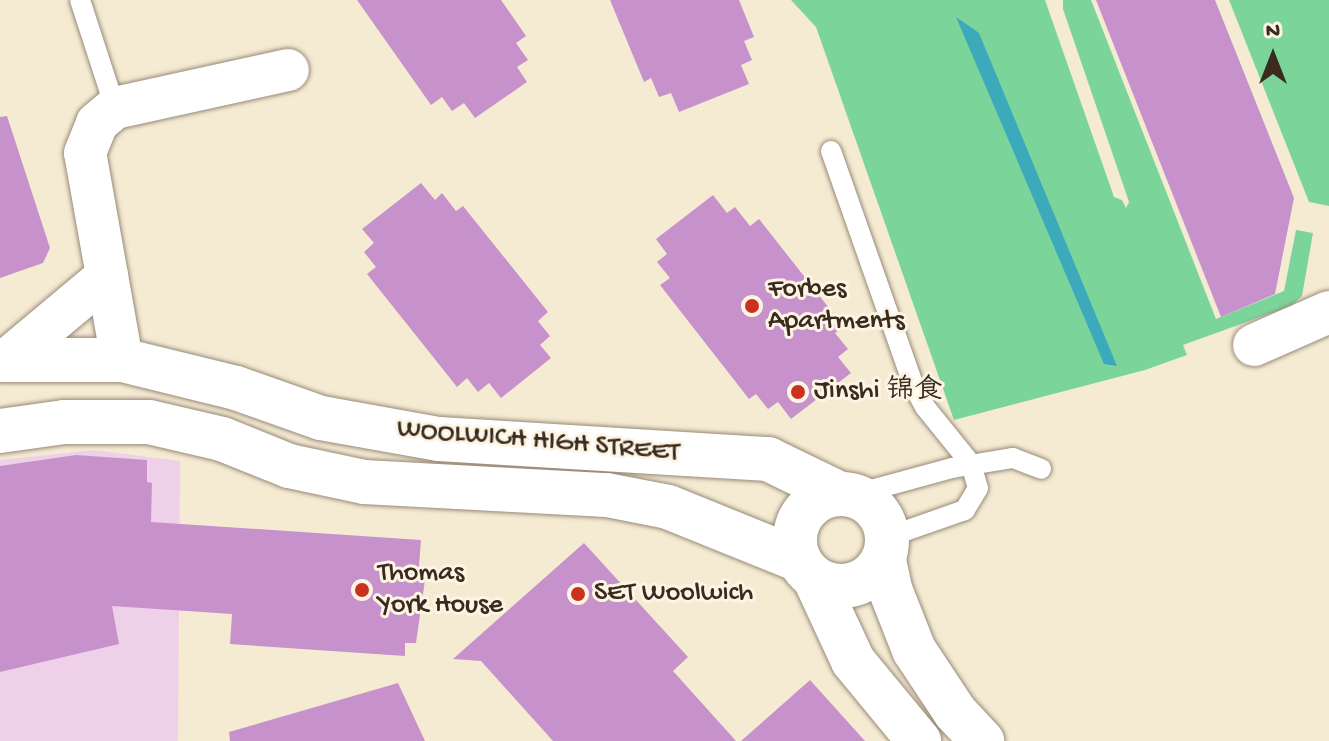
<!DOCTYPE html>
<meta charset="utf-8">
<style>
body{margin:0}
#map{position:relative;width:1329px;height:741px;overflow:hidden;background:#f5ebd3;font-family:"Gochi Hand","LXGW WenKai TC",sans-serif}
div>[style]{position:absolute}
.built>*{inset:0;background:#eed0e8}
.green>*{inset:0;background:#7bd59b}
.water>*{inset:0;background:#3caaba}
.building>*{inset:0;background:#c792cb}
.roads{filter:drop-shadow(0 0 2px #988a78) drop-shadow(0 0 2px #988a78)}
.lane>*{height:20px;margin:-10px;padding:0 10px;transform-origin:10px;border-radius:10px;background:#fff}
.street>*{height:42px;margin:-21px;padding:0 21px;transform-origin:21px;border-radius:21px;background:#fff}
.primary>*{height:44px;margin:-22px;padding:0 22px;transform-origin:22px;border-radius:22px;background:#fff}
.primary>.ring{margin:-22px;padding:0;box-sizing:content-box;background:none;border:44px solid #fff;border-radius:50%}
.dots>*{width:22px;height:22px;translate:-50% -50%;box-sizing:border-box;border:4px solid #fcf5e5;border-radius:50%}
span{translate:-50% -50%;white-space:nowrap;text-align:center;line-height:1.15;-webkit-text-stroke:6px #fcf5e5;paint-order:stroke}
.poi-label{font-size:28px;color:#3b2a1e}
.left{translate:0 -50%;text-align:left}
.street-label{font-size:28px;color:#3b2a1e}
.north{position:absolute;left:1233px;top:16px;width:80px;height:80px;-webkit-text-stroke:6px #fcf5e5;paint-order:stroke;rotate:0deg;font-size:22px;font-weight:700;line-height:32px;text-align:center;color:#3b2a1e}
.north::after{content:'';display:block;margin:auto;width:28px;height:36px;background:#3b2a1e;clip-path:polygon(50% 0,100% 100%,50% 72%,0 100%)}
</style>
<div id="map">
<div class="built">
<div style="clip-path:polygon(94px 450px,180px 461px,178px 741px,0 741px,0 460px)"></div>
</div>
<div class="green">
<div style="clip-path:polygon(791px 0,1045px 0,1114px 197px,1122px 200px,1126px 208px,1129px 202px,1063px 9px,1063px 0,1091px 0,1216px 319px,1284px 291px,1296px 230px,1313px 233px,1302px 296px,1291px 306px,1183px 345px,1187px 355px,1145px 370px,954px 420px,816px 27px)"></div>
<div style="clip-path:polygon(1229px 0,1329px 0,1329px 206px,1309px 202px)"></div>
</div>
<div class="water">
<div style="clip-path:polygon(956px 17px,979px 33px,1117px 366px,1104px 364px)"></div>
</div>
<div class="building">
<div style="clip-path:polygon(357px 0,501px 0,526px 36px,516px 43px,528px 60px,517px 67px,527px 82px,475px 118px,464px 103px,452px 111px,442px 97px,431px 105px)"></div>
<div style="clip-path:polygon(610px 0,739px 0,754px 37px,744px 41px,752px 60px,741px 65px,749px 84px,679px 112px,671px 93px,659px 97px,651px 78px,644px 82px)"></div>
<div style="clip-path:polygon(1096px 0,1215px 0,1294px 198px,1275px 294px,1221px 317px)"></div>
<div style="clip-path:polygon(7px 116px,50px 248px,43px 263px,0 278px,0 117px)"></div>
<div style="clip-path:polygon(421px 183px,435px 200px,442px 193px,456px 211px,463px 206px,548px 312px,538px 321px,550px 336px,540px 345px,551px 358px,501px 398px,489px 383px,478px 392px,467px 378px,457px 387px,367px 274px,376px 267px,364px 252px,374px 243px,362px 229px)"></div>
<div style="clip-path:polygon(713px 195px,727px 213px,735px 207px,750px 226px,759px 219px,844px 327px,835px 333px,848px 349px,838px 357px,851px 373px,791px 419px,778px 402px,768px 409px,756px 394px,749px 399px,660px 285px,670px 278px,657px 262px,667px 254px,656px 239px)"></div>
<div style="clip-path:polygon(76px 455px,147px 460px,147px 482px,152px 483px,151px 522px,421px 540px,418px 579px,425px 580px,416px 643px,405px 643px,405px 656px,230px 644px,232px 614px,112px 606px,119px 644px,0 672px,0 466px)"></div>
<div style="clip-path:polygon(584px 543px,688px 657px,673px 671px,736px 741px,553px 741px,481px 661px,453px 659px)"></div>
<div style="clip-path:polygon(810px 680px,865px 741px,741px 741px)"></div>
<div style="clip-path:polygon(398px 683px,425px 741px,230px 741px,229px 732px)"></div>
</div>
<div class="roads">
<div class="lane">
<div style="left:80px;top:0;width:114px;rotate:72deg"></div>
<div style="left:831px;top:151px;width:250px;rotate:70.6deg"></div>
<div style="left:914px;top:387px;width:23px;rotate:61deg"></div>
<div style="left:925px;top:407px;width:73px;rotate:51.1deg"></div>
<div style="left:971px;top:464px;width:25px;rotate:74deg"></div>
<div style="left:978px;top:488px;width:26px;rotate:121deg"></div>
<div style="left:965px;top:510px;width:82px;rotate:160.7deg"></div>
<div style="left:853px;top:495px;width:103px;rotate:-15.3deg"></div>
<div style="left:952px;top:468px;width:62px;rotate:-9.3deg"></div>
<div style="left:1013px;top:458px;width:30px;rotate:21deg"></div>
</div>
<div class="street">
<div style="left:1254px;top:345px;width:82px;rotate:-23.7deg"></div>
<div style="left:9px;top:358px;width:128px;rotate:-39.9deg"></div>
<div style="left:122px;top:360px;width:210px;rotate:-100.1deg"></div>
<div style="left:85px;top:153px;width:32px;rotate:-68deg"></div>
<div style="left:97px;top:123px;width:23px;rotate:-40deg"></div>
<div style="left:115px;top:108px;width:177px;rotate:-12.4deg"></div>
</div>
<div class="primary">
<div style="left:0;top:360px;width:122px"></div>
<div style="left:122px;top:360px;width:117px;rotate:13.8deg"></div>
<div style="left:236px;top:388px;width:90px;rotate:19.4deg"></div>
<div style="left:321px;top:418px;width:120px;rotate:10.1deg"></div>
<div style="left:439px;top:439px;width:330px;rotate:3.5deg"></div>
<div style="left:768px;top:459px;width:78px;rotate:25.9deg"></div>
<div style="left:0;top:431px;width:65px;rotate:-8deg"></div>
<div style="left:64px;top:422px;width:85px"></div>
<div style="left:149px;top:422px;width:75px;rotate:13.1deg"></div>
<div style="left:222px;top:439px;width:72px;rotate:21.9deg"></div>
<div style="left:289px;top:466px;width:77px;rotate:12deg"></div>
<div style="left:364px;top:482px;width:243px;rotate:3.1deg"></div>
<div style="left:607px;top:495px;width:62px;rotate:11.1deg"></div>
<div style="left:668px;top:507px;width:141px;rotate:22deg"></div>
<div class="ring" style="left:795px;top:494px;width:48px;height:48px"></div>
<div style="left:884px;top:560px;width:30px;rotate:78deg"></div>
<div style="left:890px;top:589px;width:66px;rotate:68.5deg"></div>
<div style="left:914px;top:650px;width:74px;rotate:56.5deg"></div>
<div style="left:955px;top:712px;width:40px;rotate:47deg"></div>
<div style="left:815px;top:579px;width:90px;rotate:65.1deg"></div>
<div style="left:853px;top:661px;width:104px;rotate:50.5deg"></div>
</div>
</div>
<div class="dots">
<div style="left:752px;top:306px;background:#c8321e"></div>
<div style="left:798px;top:392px;background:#c8321e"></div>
<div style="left:362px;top:590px;background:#c8321e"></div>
<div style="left:578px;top:594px;background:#c8321e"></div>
</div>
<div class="poi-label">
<span class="left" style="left:768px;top:306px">Forbes<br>Apartments</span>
<span class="left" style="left:814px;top:392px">Jinshi 锦食</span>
<span class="left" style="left:378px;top:590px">Thomas<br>York House</span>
<span class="left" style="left:594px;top:594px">SET Woolwich</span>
</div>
<div class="street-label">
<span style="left:538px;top:442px;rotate:5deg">WOOLWICH HIGH STREET</span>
</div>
<div class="north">N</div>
</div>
